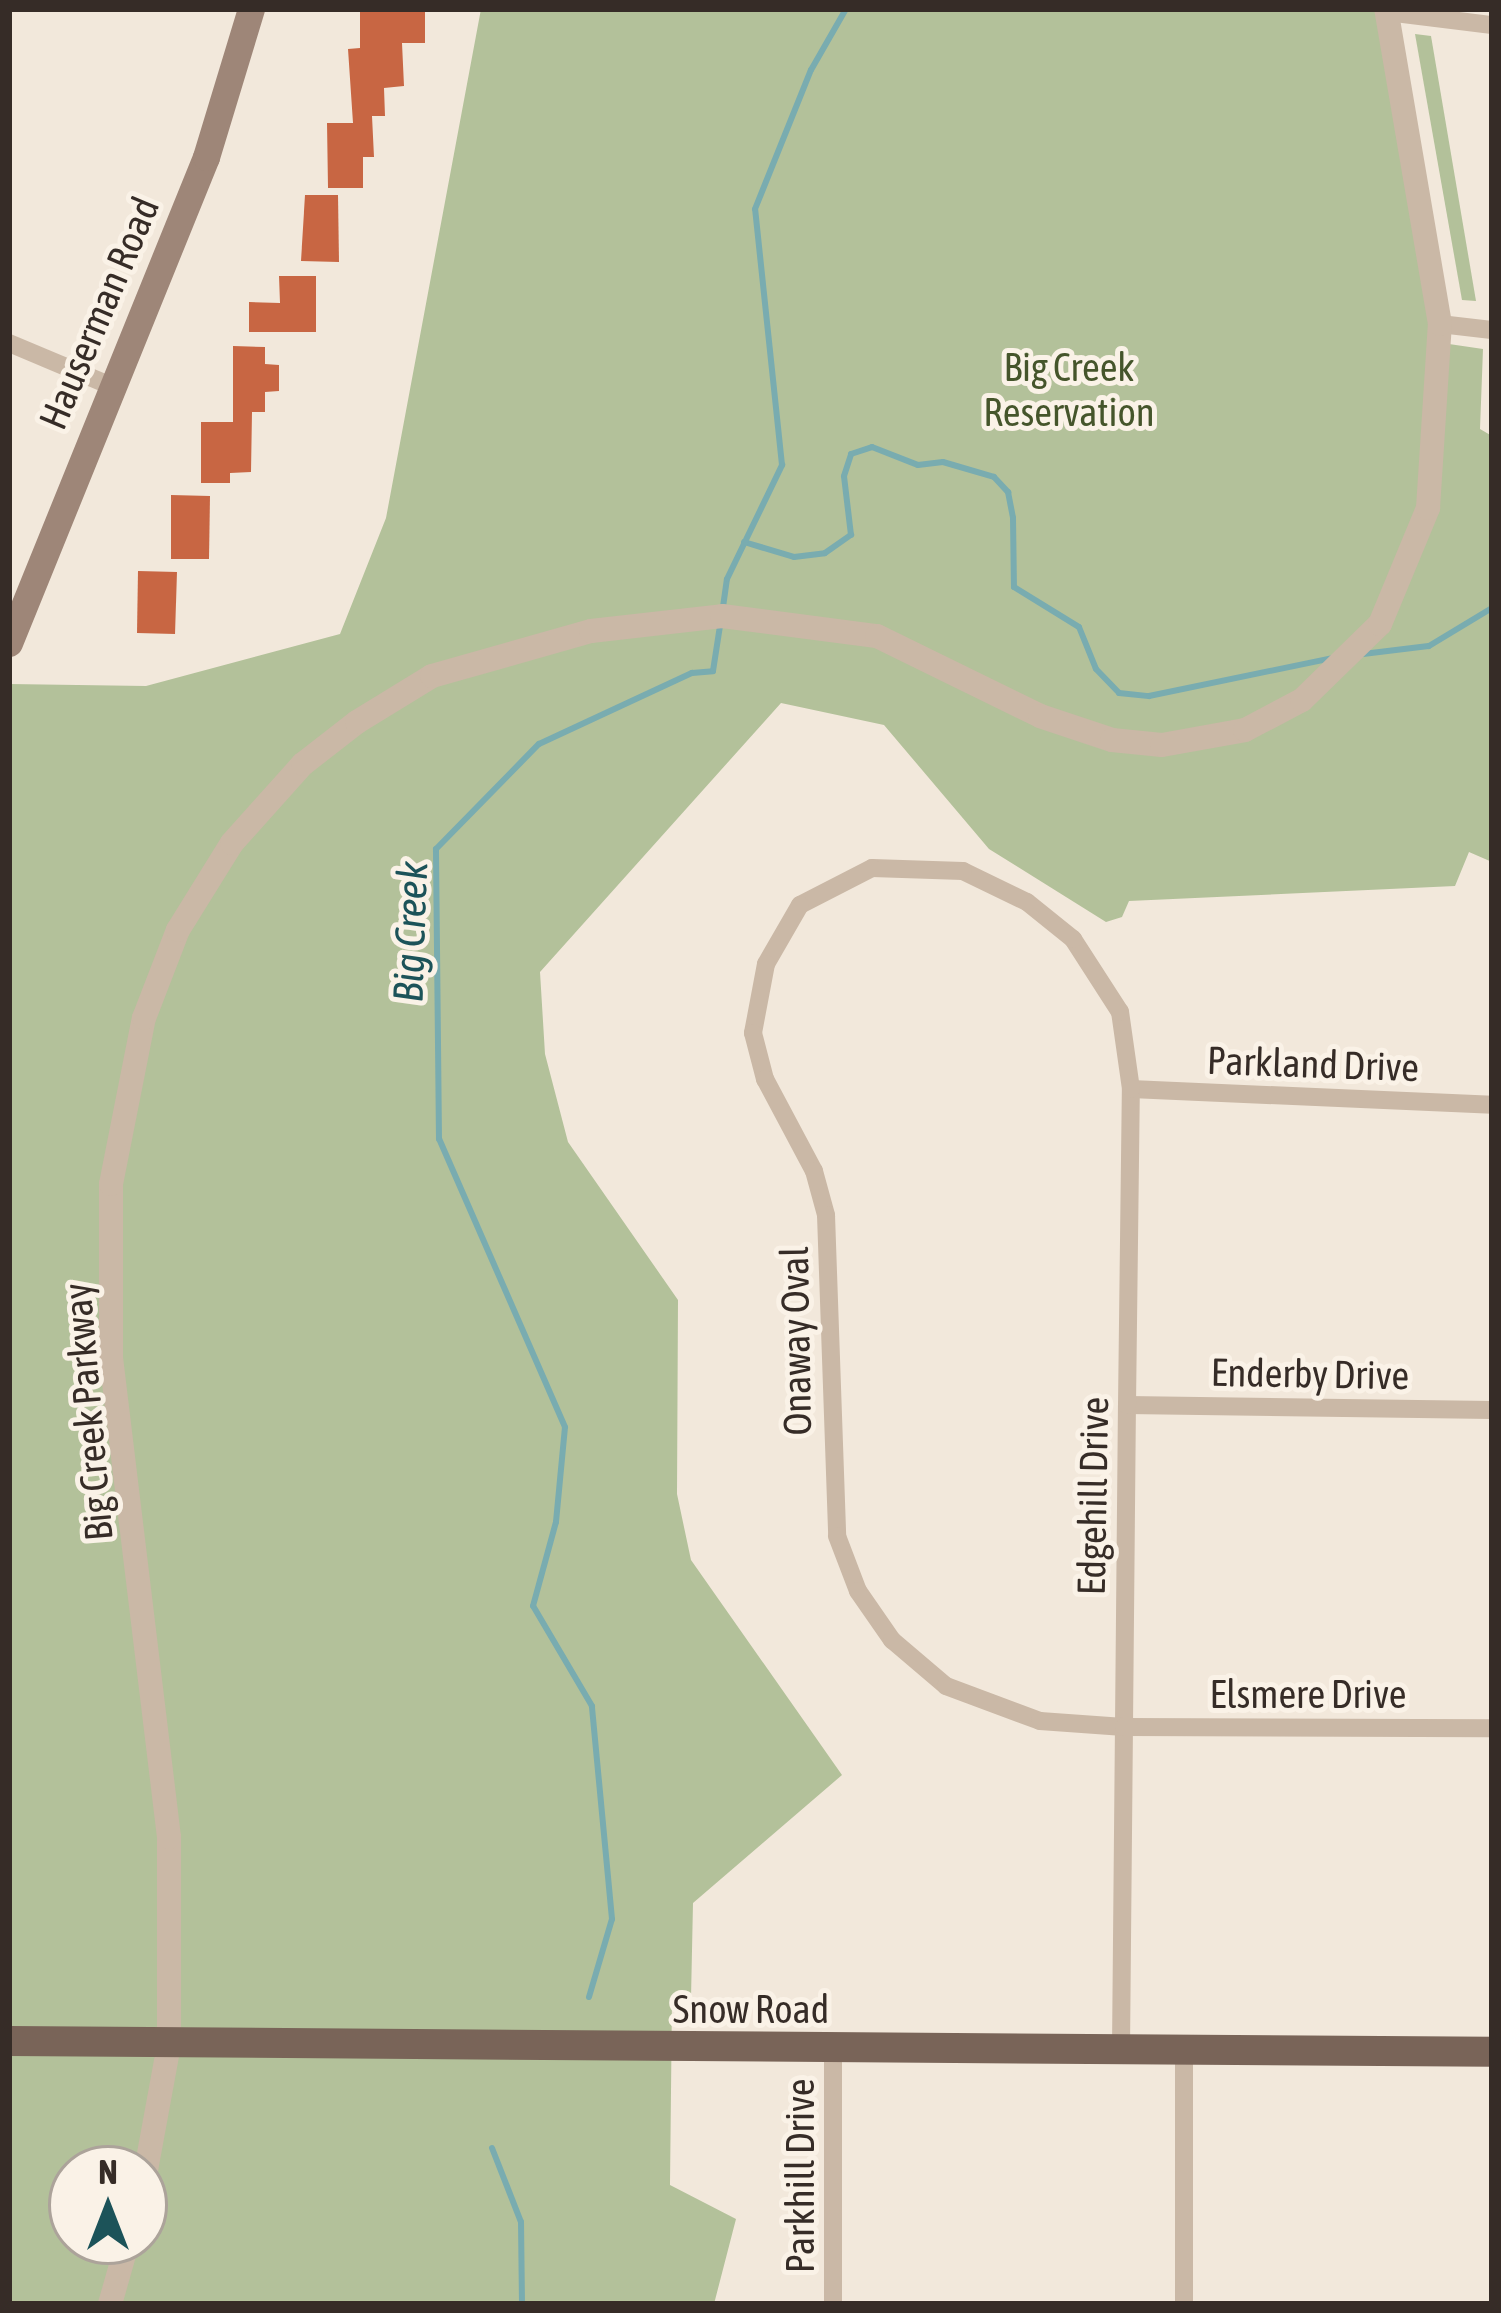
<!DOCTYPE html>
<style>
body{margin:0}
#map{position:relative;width:1501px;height:2313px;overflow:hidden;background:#f2e8db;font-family:"Asap Condensed",sans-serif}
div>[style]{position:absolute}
.green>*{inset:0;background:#b3c19a}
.stream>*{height:6px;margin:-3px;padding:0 3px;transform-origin:3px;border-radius:3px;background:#79acb0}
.building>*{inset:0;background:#c86643}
.minor>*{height:18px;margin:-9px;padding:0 9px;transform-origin:9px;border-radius:9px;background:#cab8a6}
.tertiary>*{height:24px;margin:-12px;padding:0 12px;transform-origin:12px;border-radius:12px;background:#cab8a6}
.secondary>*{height:27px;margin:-13.5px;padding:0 13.5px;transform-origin:13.5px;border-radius:13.5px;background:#9e8678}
.primary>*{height:30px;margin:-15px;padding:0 15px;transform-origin:15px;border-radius:15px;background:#796458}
span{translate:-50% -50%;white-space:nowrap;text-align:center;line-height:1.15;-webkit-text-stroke:10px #faf2e7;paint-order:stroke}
.street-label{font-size:39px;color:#362c27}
.park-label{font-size:39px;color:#45552b}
.water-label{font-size:42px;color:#1c5359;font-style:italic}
.frame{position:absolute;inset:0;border:12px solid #362c27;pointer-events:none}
.north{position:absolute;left:48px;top:2145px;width:120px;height:120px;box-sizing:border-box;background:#faf2e7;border:3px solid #aca39a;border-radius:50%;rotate:0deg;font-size:33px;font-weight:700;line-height:48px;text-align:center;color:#362c27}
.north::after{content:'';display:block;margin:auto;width:42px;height:54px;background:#1c5359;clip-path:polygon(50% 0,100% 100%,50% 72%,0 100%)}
</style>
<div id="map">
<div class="green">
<div style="clip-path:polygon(evenodd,481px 9px,1390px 9px,1449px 344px,1483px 349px,1480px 429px,1492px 436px,1492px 862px,1469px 852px,1455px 886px,1129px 901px,1122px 917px,1106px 922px,989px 849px,884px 725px,781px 703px,540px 972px,545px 1054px,568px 1142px,678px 1300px,677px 1494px,691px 1560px,842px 1775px,693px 1903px,691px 1998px,672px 1999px,670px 2185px,736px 2219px,714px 2304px,9px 2304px,9px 684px,146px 686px,340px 634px,386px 518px,481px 9px,72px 2169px,144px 2169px,144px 2241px,72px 2241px,72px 2169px)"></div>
<div style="clip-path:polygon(1415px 34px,1431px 36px,1476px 301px,1462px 300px)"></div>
</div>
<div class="stream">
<div style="left:744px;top:542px;width:52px;rotate:16.7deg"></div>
<div style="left:794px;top:557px;width:31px;rotate:-7deg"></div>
<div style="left:825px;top:553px;width:32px;rotate:-35deg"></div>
<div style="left:851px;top:535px;width:59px;rotate:-96.8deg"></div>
<div style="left:844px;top:476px;width:23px;rotate:-72deg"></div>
<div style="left:851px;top:454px;width:22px;rotate:-18deg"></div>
<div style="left:872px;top:447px;width:49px;rotate:21.4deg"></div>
<div style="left:918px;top:465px;width:25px;rotate:-7deg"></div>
<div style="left:943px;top:462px;width:53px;rotate:16.4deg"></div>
<div style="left:994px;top:477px;width:21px;rotate:47deg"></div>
<div style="left:1008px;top:492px;width:26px;rotate:79deg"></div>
<div style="left:1013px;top:518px;width:69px;rotate:89.2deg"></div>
<div style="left:1014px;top:587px;width:76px;rotate:31.6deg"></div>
<div style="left:1079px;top:627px;width:45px;rotate:68deg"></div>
<div style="left:1096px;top:669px;width:33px;rotate:46deg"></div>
<div style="left:1119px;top:693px;width:30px;rotate:6deg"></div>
<div style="left:1149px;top:696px;width:187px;rotate:-11.7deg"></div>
<div style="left:723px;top:607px;width:28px;rotate:-82deg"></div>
<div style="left:727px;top:579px;width:127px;rotate:-64.2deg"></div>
<div style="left:782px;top:465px;width:257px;rotate:-96deg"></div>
<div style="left:755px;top:209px;width:150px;rotate:-68.1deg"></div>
<div style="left:811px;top:70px;width:70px;rotate:-60.2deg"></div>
<div style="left:1363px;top:654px;width:66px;rotate:-6.9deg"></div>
<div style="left:1429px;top:646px;width:74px;rotate:-31.1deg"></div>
<div style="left:589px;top:1997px;width:81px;rotate:-73.6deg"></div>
<div style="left:612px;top:1919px;width:214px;rotate:-95.4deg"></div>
<div style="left:592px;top:1706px;width:116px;rotate:-120.5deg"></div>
<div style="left:533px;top:1606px;width:87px;rotate:-74.7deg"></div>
<div style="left:556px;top:1522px;width:95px;rotate:-84.6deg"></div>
<div style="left:565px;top:1427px;width:314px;rotate:-113.6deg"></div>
<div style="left:439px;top:1139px;width:290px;rotate:-90.6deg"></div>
<div style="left:436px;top:849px;width:147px;rotate:-45.6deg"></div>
<div style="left:539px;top:744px;width:169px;rotate:-24.9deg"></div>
<div style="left:692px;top:673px;width:21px;rotate:-5deg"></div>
<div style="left:713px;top:671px;width:46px;rotate:-81.2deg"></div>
<div style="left:492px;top:2148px;width:79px;rotate:68.6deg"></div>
<div style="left:521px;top:2222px;width:82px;rotate:89.3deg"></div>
</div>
<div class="building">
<div style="clip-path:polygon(360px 9px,425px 10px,425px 43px,402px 43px,404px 86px,384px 88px,385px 116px,372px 116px,374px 157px,363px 157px,363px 188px,328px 188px,327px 123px,353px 123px,348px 49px,360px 48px)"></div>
<div style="clip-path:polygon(305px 195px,338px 195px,339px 262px,301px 261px)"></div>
<div style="clip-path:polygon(279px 276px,316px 276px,316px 332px,249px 332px,249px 302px,280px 303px)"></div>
<div style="clip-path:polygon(233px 346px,265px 347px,265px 364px,279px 365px,279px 391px,265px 392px,265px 412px,252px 412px,251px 472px,230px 473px,230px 483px,201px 483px,201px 422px,233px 422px)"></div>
<div style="clip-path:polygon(171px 495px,210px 496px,209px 559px,171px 559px)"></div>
<div style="clip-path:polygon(138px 571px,177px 572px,175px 634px,137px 633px)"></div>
</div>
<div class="minor">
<div style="left:1387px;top:12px;width:106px;rotate:7.1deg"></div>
<div style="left:1440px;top:324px;width:52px;rotate:6.6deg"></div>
<div style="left:9px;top:343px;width:108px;rotate:22.8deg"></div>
<div style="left:1131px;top:1089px;width:361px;rotate:2.5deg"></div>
<div style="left:1127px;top:1405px;width:365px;rotate:0.8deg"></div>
<div style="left:1121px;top:2049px;width:644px;rotate:-89.47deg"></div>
<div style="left:1127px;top:1405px;width:316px;rotate:-89.3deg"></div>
<div style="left:1131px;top:1089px;width:78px;rotate:-98.1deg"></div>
<div style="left:1120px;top:1012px;width:87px;rotate:-122.8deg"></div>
<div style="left:1073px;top:939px;width:59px;rotate:-141.2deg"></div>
<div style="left:1027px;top:902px;width:71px;rotate:-154.2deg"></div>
<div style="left:963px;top:871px;width:91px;rotate:-178.1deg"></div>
<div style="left:872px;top:868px;width:81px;rotate:152.8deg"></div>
<div style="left:800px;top:905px;width:68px;rotate:120deg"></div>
<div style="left:766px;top:964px;width:70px;rotate:100.7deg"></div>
<div style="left:753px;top:1033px;width:48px;rotate:75.4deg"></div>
<div style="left:765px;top:1079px;width:104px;rotate:62deg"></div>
<div style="left:814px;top:1171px;width:46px;rotate:74.7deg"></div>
<div style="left:826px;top:1215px;width:321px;rotate:88deg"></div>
<div style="left:837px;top:1536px;width:59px;rotate:69.1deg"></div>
<div style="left:858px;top:1591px;width:60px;rotate:55.2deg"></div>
<div style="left:892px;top:1640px;width:71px;rotate:40.4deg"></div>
<div style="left:946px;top:1686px;width:100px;rotate:20.4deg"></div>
<div style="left:1040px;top:1721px;width:84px;rotate:4.1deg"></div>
<div style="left:1124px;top:1727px;width:368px;rotate:0.2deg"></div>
<div style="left:1184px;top:2049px;width:255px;rotate:90deg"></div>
<div style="left:833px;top:2304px;width:255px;rotate:-90deg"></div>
</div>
<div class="tertiary">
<div style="left:144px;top:2181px;width:138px;rotate:-79.6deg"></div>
<div style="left:169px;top:2045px;width:208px;rotate:-90deg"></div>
<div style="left:169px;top:1837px;width:482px;rotate:-96.9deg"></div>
<div style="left:111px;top:1358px;width:174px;rotate:-90deg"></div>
<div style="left:111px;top:1184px;width:169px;rotate:-78.8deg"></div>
<div style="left:144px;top:1018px;width:94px;rotate:-68.9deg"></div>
<div style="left:178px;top:930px;width:102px;rotate:-58.2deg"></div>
<div style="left:232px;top:843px;width:106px;rotate:-48.1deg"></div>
<div style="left:303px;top:764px;width:68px;rotate:-37.9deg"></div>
<div style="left:357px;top:722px;width:88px;rotate:-31.5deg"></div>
<div style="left:432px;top:676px;width:165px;rotate:-15.8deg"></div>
<div style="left:591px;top:631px;width:132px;rotate:-6.5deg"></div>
<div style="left:722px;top:616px;width:156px;rotate:7.4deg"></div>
<div style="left:877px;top:636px;width:182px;rotate:26.1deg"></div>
<div style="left:1040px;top:716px;width:76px;rotate:18.4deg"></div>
<div style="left:1112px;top:740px;width:50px;rotate:5.7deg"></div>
<div style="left:1162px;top:745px;width:84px;rotate:-10.2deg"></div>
<div style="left:1245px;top:730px;width:64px;rotate:-27.8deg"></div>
<div style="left:1302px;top:700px;width:109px;rotate:-44.3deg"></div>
<div style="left:1380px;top:624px;width:126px;rotate:-67.5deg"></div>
<div style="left:1428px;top:508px;width:184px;rotate:-86.3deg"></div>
<div style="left:1440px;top:324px;width:320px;rotate:-99.7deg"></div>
<div style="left:110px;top:2304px;width:66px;rotate:-74.1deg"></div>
</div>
<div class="secondary">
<div style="left:9px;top:643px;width:524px;rotate:-67.93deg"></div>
<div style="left:206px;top:157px;width:155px;rotate:-73.1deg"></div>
</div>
<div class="primary">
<div style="left:9px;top:2041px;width:1483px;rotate:0.42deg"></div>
</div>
<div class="street-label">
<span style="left:99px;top:313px;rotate:-67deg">Hauserman Road</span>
<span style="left:1313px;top:1064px;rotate:2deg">Parkland Drive</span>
<span style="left:796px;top:1341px;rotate:-91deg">Onaway Oval</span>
<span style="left:1310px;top:1374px;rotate:1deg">Enderby Drive</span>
<span style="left:88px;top:1412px;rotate:-95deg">Big Creek Parkway</span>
<span style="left:1093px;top:1496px;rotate:-89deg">Edgehill Drive</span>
<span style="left:1308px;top:1694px">Elsmere Drive</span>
<span style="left:751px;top:2009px">Snow Road</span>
<span style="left:800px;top:2176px;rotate:-90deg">Parkhill Drive</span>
</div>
<div class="park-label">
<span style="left:1069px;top:390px">Big Creek<br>Reservation</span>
</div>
<div class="water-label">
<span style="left:410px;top:932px;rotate:-88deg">Big Creek</span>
</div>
<div class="frame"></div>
<div class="north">N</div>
</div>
